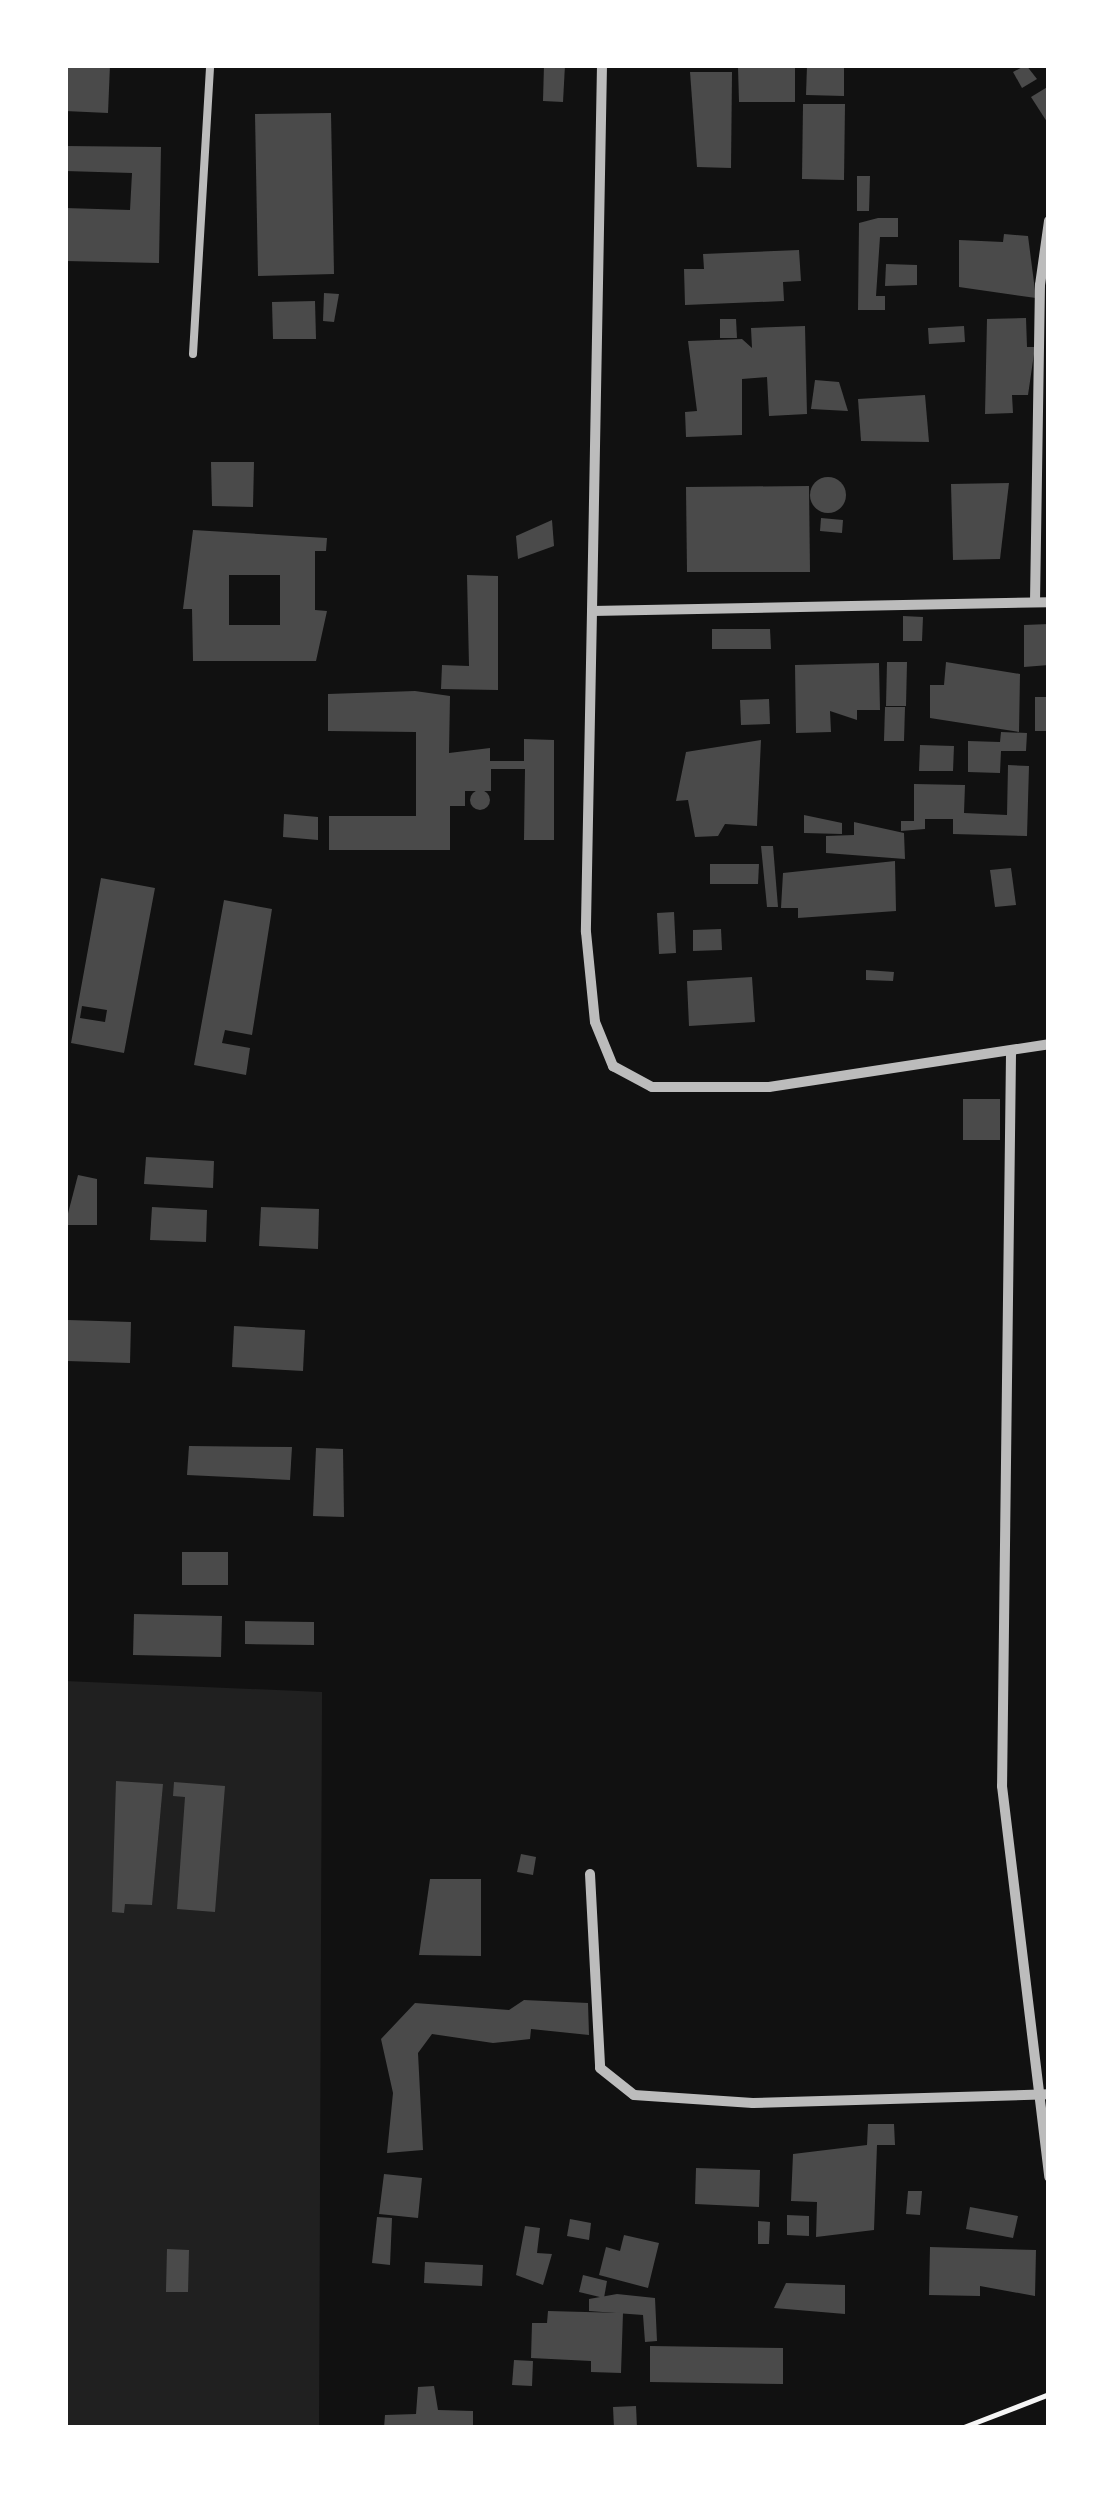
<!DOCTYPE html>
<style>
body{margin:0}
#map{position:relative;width:1114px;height:2493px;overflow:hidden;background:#111;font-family:Rubik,sans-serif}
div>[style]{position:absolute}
.green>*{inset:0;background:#202020}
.building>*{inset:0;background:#4a4a4a}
.round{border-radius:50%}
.path>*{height:5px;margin:-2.5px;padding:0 2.5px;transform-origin:2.5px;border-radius:2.5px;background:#f5f5f5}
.service>*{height:8px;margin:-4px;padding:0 4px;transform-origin:4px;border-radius:4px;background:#bcbcbc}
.minor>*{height:10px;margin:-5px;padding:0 5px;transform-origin:5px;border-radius:5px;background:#bcbcbc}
span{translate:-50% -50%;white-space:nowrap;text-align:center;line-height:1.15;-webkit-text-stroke:8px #fff;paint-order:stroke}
.frame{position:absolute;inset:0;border:68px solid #fff;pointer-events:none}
</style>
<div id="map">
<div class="green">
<div style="clip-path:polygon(65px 1681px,322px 1692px,319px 2428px,65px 2428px)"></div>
</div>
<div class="building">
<div style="clip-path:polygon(110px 65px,108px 113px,65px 111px,65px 66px)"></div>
<div style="clip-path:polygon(544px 65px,565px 65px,563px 102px,543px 101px)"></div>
<div style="clip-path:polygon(1026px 65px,1037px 79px,1022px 88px,1013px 72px)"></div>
<div style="clip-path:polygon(807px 66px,844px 66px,844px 96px,806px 95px)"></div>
<div style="clip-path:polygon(738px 67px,795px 67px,795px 102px,739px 102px)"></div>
<div style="clip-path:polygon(690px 72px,732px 72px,731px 168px,697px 167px)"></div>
<div style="clip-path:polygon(1049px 86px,1049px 125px,1031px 97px)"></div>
<div style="clip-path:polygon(803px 104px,845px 104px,844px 180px,802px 179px)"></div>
<div style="clip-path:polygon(331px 113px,334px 274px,258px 276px,255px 114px)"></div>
<div style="clip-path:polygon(65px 146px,161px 147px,159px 263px,65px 261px,65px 208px,130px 210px,132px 173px,65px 171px)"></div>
<div style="clip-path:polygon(857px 176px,870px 176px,869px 211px,857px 211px)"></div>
<div style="clip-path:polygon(878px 218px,898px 218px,898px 237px,880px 237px,876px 296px,885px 296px,885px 310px,858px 310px,859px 223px)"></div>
<div style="clip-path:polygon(1004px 234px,1028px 236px,1036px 298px,959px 287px,959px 240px,1003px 242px)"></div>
<div style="clip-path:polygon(799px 250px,801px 281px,783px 282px,784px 301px,685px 305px,684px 269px,704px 269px,703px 254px)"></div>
<div style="clip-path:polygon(886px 264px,917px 265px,917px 285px,885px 286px)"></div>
<div style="clip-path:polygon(324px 293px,339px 294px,334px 322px,323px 321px)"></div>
<div style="clip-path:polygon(315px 301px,316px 339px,273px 339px,272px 302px)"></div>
<div style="clip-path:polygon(1026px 318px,1027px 347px,1035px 347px,1028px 395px,1012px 395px,1013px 413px,985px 414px,987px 319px)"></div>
<div style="clip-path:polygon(720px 319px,736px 319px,737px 338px,720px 338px)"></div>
<div style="clip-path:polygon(805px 326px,807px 414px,769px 416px,767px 377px,742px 379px,742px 435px,686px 437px,685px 412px,697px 411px,688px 341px,742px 339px,752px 348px,751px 328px)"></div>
<div style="clip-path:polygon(964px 326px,965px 342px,929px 344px,928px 328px)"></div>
<div style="clip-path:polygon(815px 380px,839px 382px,848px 411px,811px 409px)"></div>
<div style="clip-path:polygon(925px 395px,929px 442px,861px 441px,858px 399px)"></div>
<div style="clip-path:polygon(211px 462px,254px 462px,253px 507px,212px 506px)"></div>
<div class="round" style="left:810px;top:477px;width:36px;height:36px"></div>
<div style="clip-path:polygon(1009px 483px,1000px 559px,953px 560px,951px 484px)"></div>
<div style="clip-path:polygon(809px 486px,810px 572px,687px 572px,686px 487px)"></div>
<div style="clip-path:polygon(821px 518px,843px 520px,842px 533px,820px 531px)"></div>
<div style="clip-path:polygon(552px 520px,554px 546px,518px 559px,516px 536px)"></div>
<div style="clip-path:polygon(evenodd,193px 530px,327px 538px,326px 551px,315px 551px,315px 610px,327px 611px,316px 661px,193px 661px,192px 609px,183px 609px,193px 530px,229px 575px,280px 575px,280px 625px,229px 625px,229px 575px)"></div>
<div style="clip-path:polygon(467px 575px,498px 576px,498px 690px,441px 689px,442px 665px,469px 666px)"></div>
<div style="clip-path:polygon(903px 616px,923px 617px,922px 641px,903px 641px)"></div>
<div style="clip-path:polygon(1049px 624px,1049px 665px,1024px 667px,1024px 625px)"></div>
<div style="clip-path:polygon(712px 629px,770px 629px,771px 649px,712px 649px)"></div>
<div style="clip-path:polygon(887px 662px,907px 662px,906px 706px,886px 706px)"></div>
<div style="clip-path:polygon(946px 662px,1020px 674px,1019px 732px,930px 718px,930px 685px,944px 685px)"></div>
<div style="clip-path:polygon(879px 663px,880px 710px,857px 710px,857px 720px,830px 711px,831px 732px,796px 733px,795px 665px)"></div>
<div style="clip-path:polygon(415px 691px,450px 696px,449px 753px,490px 748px,490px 761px,524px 761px,524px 739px,554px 740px,554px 840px,524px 840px,525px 769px,491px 769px,491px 791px,465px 791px,465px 806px,450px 806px,450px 850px,329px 850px,329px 816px,416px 816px,416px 732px,328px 731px,328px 694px)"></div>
<div style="clip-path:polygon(1035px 697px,1049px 697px,1049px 731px,1035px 731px)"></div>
<div style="clip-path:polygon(769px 699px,770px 724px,741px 725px,740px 700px)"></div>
<div style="clip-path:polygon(885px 707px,905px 707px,904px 741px,884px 741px)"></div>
<div style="clip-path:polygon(1001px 732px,1027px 733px,1026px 751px,1001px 751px,1000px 773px,968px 772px,968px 741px,1000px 742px)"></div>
<div style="clip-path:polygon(761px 740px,757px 826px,725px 824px,718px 836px,695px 837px,688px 800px,676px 801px,686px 752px)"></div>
<div style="clip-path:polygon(920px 745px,954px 746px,953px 771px,919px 771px)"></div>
<div style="clip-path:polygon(1008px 765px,1029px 766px,1027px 836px,953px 834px,953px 819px,925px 819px,925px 829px,901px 831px,901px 821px,914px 821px,914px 784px,965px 785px,964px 813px,1007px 815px)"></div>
<div class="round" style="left:470px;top:790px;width:20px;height:20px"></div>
<div style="clip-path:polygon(284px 814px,318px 817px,318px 840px,283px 837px)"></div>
<div style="clip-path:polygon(804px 815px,842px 823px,842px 834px,804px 833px)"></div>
<div style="clip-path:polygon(854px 822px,904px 833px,905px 859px,826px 853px,826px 836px,854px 835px)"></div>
<div style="clip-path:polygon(761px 846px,773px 846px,778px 907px,767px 907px)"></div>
<div style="clip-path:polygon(895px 861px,896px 911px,798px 918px,798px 908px,781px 908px,783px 873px)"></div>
<div style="clip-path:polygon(710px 864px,759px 864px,758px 884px,710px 884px)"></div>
<div style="clip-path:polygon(1011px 868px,1016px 905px,995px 907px,990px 870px)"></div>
<div style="clip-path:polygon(evenodd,101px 878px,155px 888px,124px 1053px,71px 1043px,101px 878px,82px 1006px,107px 1010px,105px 1022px,80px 1018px,82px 1006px)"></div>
<div style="clip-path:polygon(224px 900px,272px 909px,252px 1035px,225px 1030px,222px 1043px,250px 1048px,246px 1075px,194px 1065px)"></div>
<div style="clip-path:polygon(674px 912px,676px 953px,659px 954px,657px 913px)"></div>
<div style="clip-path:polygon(721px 929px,722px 950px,693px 951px,693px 930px)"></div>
<div style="clip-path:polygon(866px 970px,894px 972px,893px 981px,866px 980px)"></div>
<div style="clip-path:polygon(752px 977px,755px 1022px,689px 1026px,687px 981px)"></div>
<div style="clip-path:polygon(963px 1099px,1000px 1099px,1000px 1140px,963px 1140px)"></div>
<div style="clip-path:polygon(146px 1157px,214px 1161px,213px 1188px,144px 1184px)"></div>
<div style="clip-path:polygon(78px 1175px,97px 1179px,97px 1225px,65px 1225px)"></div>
<div style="clip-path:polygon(152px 1207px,207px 1210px,206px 1242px,150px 1240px)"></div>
<div style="clip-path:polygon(261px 1207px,319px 1209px,318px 1249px,259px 1246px)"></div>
<div style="clip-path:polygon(68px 1320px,131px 1322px,130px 1363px,67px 1361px)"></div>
<div style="clip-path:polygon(234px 1326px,305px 1330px,303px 1371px,232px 1367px)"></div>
<div style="clip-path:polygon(189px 1446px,292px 1447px,290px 1480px,187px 1475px)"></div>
<div style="clip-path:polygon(316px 1448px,343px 1449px,344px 1517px,313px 1516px)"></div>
<div style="clip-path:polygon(182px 1552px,228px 1552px,228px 1585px,182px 1585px)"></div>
<div style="clip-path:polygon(134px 1614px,222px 1616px,221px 1657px,133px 1655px)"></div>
<div style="clip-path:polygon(245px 1621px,314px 1622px,314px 1645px,245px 1644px)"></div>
<div style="clip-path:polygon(116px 1781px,163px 1784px,152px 1905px,125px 1904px,124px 1913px,112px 1912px)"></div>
<div style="clip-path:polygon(174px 1782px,225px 1786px,215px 1912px,177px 1909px,185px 1797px,173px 1796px)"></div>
<div style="clip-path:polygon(521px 1854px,536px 1857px,533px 1875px,517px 1872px)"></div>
<div style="clip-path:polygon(430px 1879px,481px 1879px,481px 1956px,419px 1955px)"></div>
<div style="clip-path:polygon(524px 2000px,588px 2003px,589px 2035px,531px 2029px,530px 2039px,493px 2043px,432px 2034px,418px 2053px,423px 2150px,387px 2153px,393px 2093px,381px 2039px,415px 2003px,509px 2010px)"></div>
<div style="clip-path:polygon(868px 2124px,894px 2124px,895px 2145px,877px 2145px,874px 2230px,816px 2237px,817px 2202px,791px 2201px,793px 2154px,867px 2145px)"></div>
<div style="clip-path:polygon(696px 2168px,760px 2170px,759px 2207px,695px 2204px)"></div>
<div style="clip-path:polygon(384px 2174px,422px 2178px,418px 2218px,379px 2214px)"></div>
<div style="clip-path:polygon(908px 2191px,922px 2191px,920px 2215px,906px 2214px)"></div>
<div style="clip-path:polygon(970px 2207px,1018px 2216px,1013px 2238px,966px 2229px)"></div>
<div style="clip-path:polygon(787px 2215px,809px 2216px,809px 2236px,787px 2235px)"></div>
<div style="clip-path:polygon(377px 2217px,392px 2218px,390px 2265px,372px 2263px)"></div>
<div style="clip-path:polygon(570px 2219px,591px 2223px,589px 2240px,567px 2236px)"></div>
<div style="clip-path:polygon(758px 2221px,770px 2222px,769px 2244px,758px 2244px)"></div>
<div style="clip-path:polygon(525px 2226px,540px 2228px,537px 2253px,552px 2254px,543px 2285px,516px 2275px)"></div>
<div style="clip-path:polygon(624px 2235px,659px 2243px,648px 2288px,599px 2275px,606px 2247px,620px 2251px)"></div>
<div style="clip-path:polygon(930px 2247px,1036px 2250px,1035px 2296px,980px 2286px,980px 2296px,929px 2295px)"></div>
<div style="clip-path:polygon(167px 2249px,189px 2250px,188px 2292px,166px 2292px)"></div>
<div style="clip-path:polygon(425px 2262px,483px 2265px,482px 2286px,424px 2283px)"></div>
<div style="clip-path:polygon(583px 2275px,607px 2281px,604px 2298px,579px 2292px)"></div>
<div style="clip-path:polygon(786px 2283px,845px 2285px,845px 2314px,774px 2308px)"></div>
<div style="clip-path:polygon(617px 2294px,655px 2298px,657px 2341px,645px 2342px,643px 2315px,589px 2311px,589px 2299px)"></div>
<div style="clip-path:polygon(548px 2311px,623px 2313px,621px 2373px,591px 2372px,591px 2361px,531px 2358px,532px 2323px,547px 2323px)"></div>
<div style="clip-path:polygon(650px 2346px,783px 2348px,783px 2384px,650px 2382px)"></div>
<div style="clip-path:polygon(514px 2360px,533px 2361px,532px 2386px,512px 2385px)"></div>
<div style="clip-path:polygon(434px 2386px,438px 2410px,473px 2411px,473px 2428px,384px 2428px,385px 2415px,416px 2414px,418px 2387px)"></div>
<div style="clip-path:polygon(636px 2406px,637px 2428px,614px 2428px,613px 2407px)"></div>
</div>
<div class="path">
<div style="left:961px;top:2428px;width:94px;rotate:-21.1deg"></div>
</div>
<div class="service">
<div style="left:193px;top:354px;width:289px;rotate:-86.6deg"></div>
</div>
<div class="minor">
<div style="left:602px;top:65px;width:546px;rotate:91.05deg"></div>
<div style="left:592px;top:611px;width:457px;rotate:-1.1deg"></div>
<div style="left:1035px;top:602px;width:317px;rotate:-89.1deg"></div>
<div style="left:1040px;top:285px;width:65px;rotate:-82deg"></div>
<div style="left:592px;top:611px;width:321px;rotate:91.1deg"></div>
<div style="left:586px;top:932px;width:90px;rotate:84.3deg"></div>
<div style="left:595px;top:1022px;width:48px;rotate:67.8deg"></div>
<div style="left:613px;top:1066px;width:44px;rotate:28.3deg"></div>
<div style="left:652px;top:1087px;width:117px"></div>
<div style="left:769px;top:1087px;width:283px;rotate:-8.7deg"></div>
<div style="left:1011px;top:1054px;width:732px;rotate:90.7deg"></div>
<div style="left:1002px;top:1786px;width:394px;rotate:83.1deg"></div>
<div style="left:590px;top:1874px;width:194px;rotate:87deg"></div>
<div style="left:600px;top:2068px;width:43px;rotate:38.5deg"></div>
<div style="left:634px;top:2095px;width:119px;rotate:3.8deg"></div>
<div style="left:753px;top:2103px;width:295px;rotate:-1.7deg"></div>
</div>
<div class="frame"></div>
</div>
